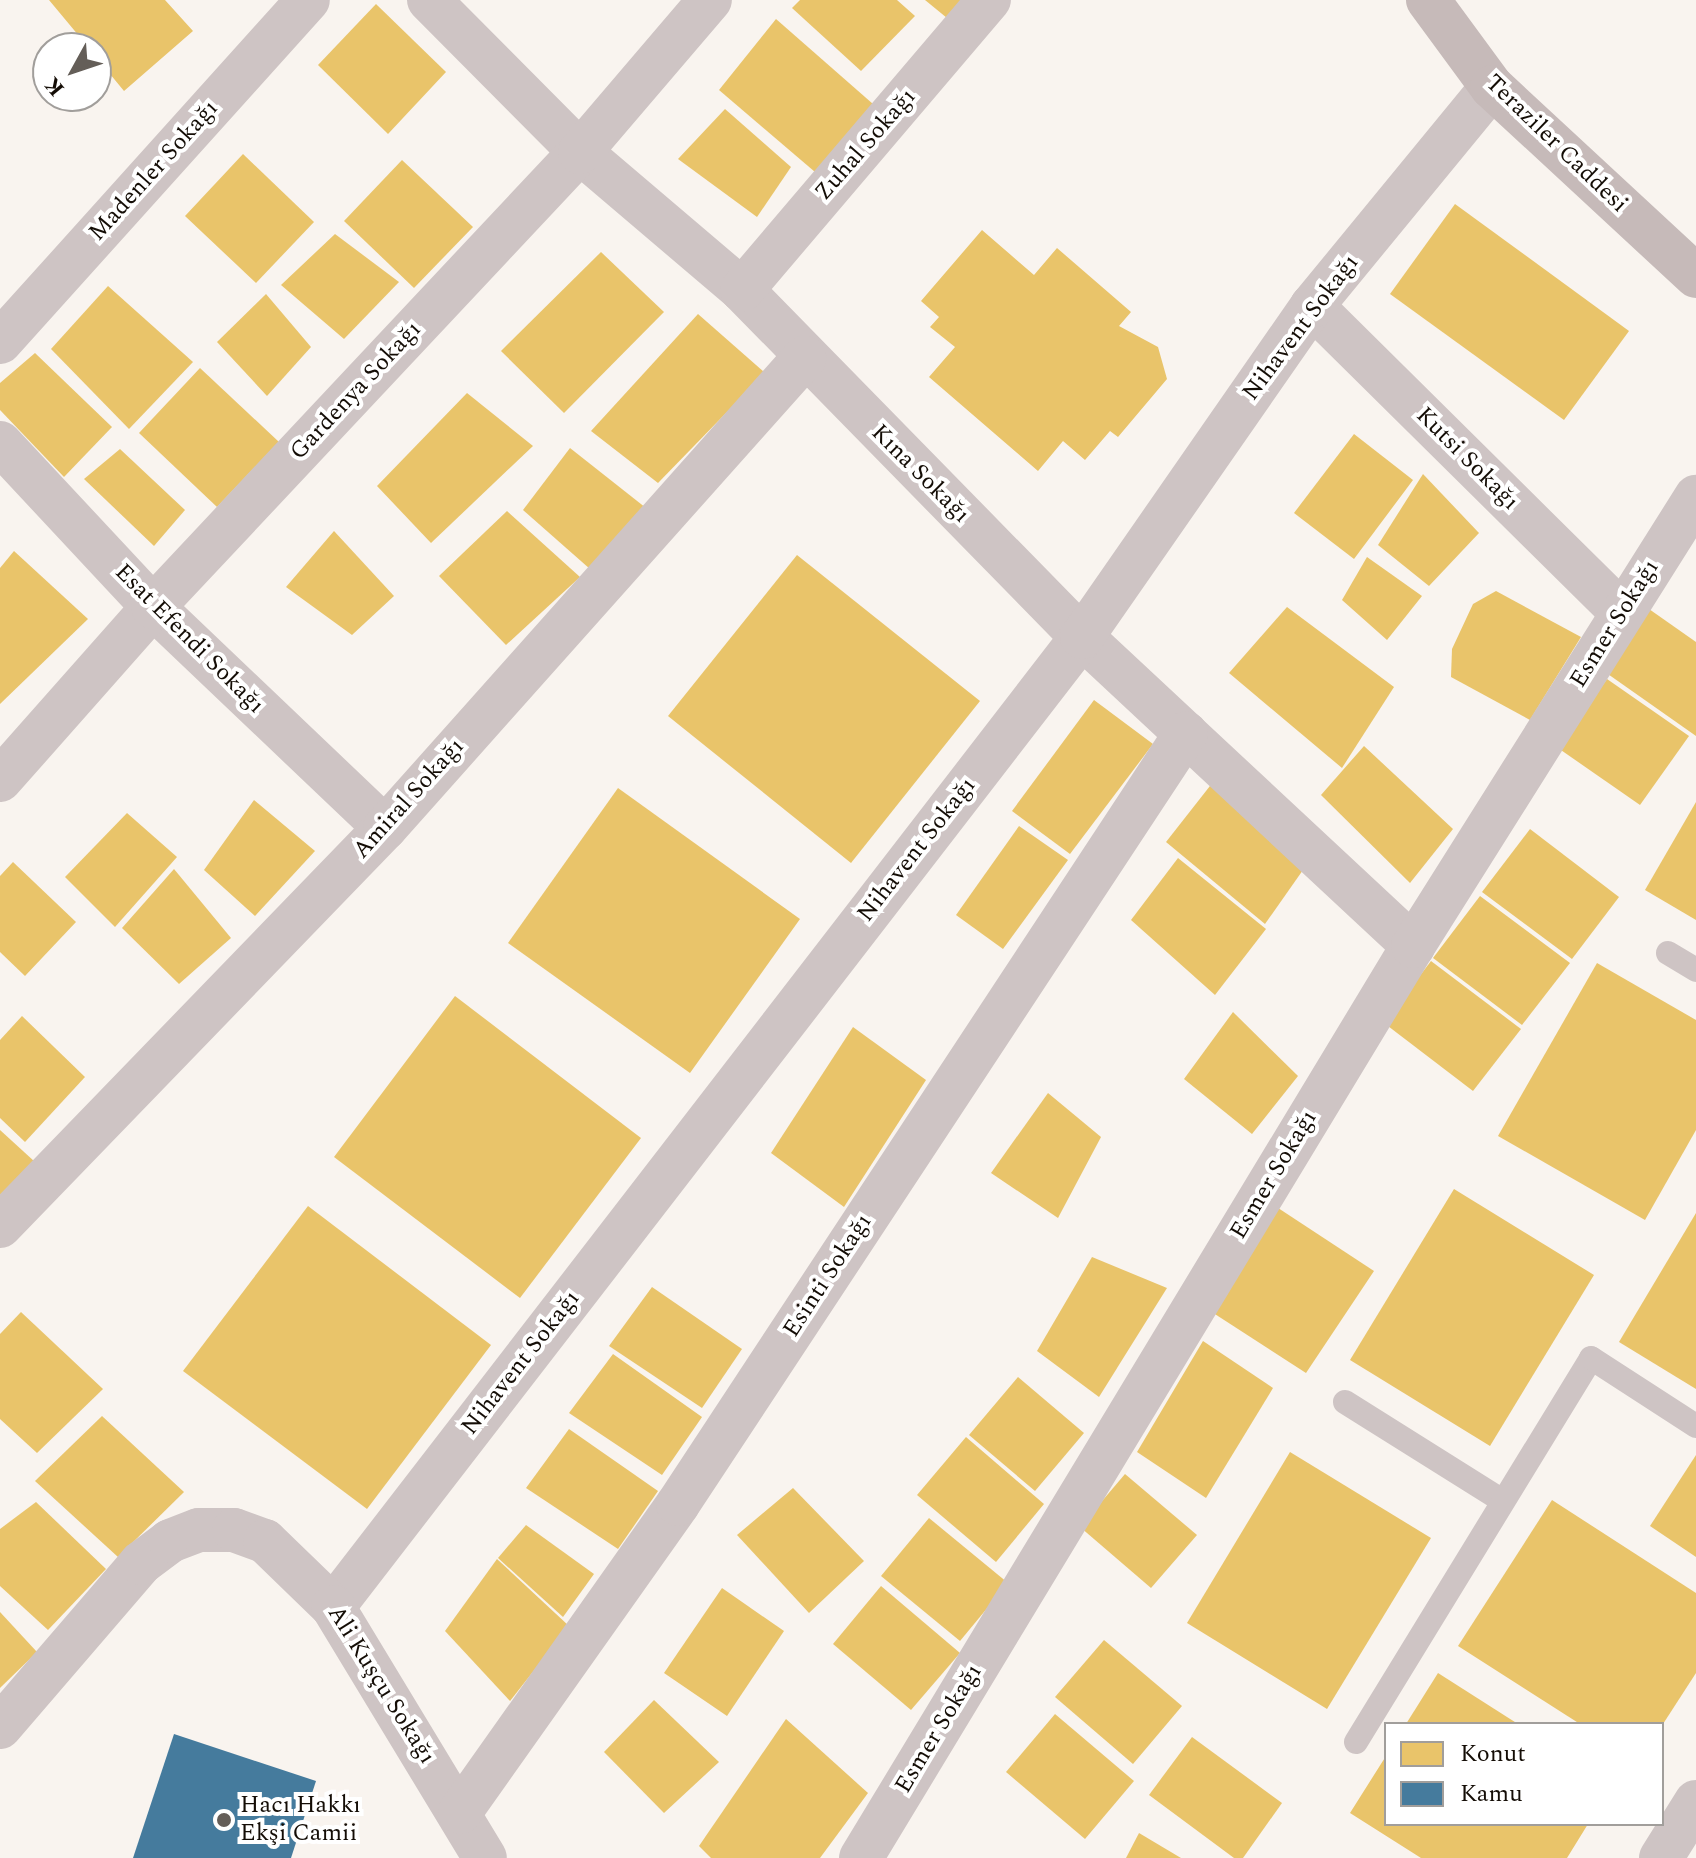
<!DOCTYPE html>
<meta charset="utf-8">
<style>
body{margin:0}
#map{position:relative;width:1696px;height:1858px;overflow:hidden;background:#f9f4ef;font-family:Spectral,serif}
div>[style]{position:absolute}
.homes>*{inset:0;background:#e9c46a}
.public>*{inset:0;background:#457b9d}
.service>*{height:24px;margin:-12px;padding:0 12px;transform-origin:12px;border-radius:12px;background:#cec4c4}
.minor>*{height:44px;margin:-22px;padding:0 22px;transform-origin:22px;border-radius:22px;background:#cec4c4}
.secondary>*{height:44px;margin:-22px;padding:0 22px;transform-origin:22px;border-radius:22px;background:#c6bab9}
.dots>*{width:22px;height:22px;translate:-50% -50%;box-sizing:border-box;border:4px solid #fff;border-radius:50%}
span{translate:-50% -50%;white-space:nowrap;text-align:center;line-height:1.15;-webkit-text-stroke:8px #fff;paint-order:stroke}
.street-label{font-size:24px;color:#140d06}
.poi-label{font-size:24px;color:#140d06}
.left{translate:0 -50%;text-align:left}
.legend{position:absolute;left:1384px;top:1722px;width:280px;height:104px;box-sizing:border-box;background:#fff;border:2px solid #a19e9b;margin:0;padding:10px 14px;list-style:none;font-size:24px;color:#140d06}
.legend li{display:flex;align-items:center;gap:16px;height:40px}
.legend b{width:40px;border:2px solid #a19e9b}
.north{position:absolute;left:32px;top:32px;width:80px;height:80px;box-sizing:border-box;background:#fff;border:2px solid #a19e9b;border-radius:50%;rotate:230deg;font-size:22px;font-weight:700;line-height:32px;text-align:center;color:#140d06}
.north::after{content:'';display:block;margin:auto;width:28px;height:36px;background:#645e58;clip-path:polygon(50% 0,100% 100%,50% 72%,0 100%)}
</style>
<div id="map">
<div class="homes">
<div style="clip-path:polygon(49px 0,165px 0,193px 31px,124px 91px,96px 57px,96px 48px,89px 48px)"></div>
<div style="clip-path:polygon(800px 0,897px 0,915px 16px,861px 71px,792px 8px)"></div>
<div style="clip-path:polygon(925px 0,963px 0,947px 18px)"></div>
<div style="clip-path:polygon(376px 4px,446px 72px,388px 134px,318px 65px)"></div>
<div style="clip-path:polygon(776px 19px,873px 104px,815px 172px,719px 90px)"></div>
<div style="clip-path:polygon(725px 109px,791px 167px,757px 217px,678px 159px)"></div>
<div style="clip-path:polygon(243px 154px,314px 222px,256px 283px,185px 216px)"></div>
<div style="clip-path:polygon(402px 160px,473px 227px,414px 288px,344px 221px)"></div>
<div style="clip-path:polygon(1455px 204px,1629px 331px,1564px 420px,1390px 294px)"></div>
<div style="clip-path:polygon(982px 230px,1034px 275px,1057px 248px,1131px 312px,1119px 326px,1158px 347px,1167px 379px,1118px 437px,1110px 431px,1085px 460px,1063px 441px,1038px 471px,929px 377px,955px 347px,930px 327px,939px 317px,921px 301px)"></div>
<div style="clip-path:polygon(335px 234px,399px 282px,344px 339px,281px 285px)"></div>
<div style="clip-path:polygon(601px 252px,664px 312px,564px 413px,501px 351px)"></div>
<div style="clip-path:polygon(108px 286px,193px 362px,129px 429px,51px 349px)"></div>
<div style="clip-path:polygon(266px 294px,311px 347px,267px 396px,217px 342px)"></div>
<div style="clip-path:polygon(698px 314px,765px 373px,658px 483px,591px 431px)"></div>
<div style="clip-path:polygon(35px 353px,112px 427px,64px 477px,0 410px,0 383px)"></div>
<div style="clip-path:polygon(200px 368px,279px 442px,217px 507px,139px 433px)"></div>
<div style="clip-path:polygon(467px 393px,533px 446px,431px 543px,377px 486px)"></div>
<div style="clip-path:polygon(1354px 434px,1413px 480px,1354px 559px,1294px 513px)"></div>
<div style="clip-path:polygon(570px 448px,646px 508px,590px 569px,523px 510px)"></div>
<div style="clip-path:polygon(120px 449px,185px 510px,154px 546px,84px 479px)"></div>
<div style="clip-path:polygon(1423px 474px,1479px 533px,1429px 586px,1378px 545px)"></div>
<div style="clip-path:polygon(507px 511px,580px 577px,506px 645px,439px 576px)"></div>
<div style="clip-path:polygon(334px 531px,394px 596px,352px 635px,286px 587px)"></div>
<div style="clip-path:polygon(14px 551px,88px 619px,0 704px,0 568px)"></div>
<div style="clip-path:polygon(797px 555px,980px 701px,851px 863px,668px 716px)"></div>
<div style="clip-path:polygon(1367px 557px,1422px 596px,1387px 640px,1342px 600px)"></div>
<div style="clip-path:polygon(1496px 591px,1581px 637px,1530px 720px,1451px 677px,1452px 649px,1473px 604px)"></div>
<div style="clip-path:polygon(1287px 607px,1394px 687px,1342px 768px,1229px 673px)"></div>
<div style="clip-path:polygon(1649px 609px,1696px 642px,1696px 736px,1605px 672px)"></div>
<div style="clip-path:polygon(1607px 679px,1689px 736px,1640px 805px,1558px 748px)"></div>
<div style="clip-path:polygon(1094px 700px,1153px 744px,1070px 854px,1012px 811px)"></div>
<div style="clip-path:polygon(1364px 746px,1453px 829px,1410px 883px,1321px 795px)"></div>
<div style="clip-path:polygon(1217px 777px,1310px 860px,1265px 924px,1166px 842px)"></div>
<div style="clip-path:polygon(618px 788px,800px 919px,690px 1073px,508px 943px)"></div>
<div style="clip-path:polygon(254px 800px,315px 851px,255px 916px,204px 870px)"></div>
<div style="clip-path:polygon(1696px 802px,1696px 920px,1645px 890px)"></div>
<div style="clip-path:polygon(127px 813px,177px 857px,115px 927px,65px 877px)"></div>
<div style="clip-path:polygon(1019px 826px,1068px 860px,1003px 949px,956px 915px)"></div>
<div style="clip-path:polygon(1530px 829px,1619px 897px,1572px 959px,1482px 892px)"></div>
<div style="clip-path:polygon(1178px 858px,1266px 929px,1215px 995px,1131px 920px)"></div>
<div style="clip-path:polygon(13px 862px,76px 922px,25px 976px,0 952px,0 876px)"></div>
<div style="clip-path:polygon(174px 869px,231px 938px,179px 984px,122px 928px)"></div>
<div style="clip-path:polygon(1480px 896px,1570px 963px,1522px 1025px,1433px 958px)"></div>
<div style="clip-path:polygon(1431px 961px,1521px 1029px,1473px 1091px,1384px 1023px)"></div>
<div style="clip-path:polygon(1597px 963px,1696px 1020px,1696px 1130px,1645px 1220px,1498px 1136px)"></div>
<div style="clip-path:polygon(455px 996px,641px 1138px,520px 1298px,334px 1157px)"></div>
<div style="clip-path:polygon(1233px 1012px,1298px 1076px,1252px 1134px,1184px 1079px)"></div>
<div style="clip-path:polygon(22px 1016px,85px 1077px,25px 1142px,0 1118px,0 1040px)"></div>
<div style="clip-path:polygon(853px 1027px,926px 1080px,844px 1207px,771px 1153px)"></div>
<div style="clip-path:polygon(1048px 1093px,1101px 1137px,1058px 1218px,991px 1173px)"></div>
<div style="clip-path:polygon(0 1130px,35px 1162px,0 1195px)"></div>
<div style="clip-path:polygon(1454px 1189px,1594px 1275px,1490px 1446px,1350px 1360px)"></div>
<div style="clip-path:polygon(1272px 1204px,1374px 1271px,1306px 1373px,1204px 1307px)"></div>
<div style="clip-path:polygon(308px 1206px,491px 1345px,367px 1509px,183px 1371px)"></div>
<div style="clip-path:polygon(1696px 1213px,1696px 1389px,1619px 1342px)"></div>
<div style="clip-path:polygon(1092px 1257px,1167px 1288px,1099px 1397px,1037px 1351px)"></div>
<div style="clip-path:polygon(652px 1287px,742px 1349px,702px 1408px,609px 1346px)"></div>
<div style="clip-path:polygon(21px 1312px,103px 1389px,37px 1453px,0 1419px,0 1334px)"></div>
<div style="clip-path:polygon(1203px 1341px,1273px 1388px,1206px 1498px,1137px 1452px)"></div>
<div style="clip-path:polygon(613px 1354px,702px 1417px,662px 1475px,569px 1413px)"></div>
<div style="clip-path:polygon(1018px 1377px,1084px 1433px,1035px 1491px,969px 1435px)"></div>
<div style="clip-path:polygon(102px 1416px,184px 1492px,118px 1557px,35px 1481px)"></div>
<div style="clip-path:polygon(569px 1429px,658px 1491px,618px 1549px,526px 1488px)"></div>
<div style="clip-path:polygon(966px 1437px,1044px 1504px,996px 1562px,917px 1495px)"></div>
<div style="clip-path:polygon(1290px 1452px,1431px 1538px,1327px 1709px,1187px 1623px)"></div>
<div style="clip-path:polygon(1696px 1455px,1696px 1557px,1650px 1526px)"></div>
<div style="clip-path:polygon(1125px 1474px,1197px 1535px,1151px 1588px,1080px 1527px)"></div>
<div style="clip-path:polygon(793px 1488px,864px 1561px,809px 1613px,737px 1535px)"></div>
<div style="clip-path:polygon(1552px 1500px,1696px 1593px,1696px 1673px,1663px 1724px,1580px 1724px,1458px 1646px)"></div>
<div style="clip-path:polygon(36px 1502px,106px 1569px,48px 1630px,0 1586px,0 1529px)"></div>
<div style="clip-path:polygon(929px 1518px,1008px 1583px,960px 1641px,881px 1576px)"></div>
<div style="clip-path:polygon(526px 1525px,594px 1574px,563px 1617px,498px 1558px)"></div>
<div style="clip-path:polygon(497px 1559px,569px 1626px,510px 1701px,445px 1631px)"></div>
<div style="clip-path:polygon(881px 1586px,960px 1653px,911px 1710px,833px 1644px)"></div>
<div style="clip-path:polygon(722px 1588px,784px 1631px,727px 1716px,664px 1673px)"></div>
<div style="clip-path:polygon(0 1612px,37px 1652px,0 1688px)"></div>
<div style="clip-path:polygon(1104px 1640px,1182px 1706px,1133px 1764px,1055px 1697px)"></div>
<div style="clip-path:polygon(1438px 1673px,1518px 1724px,1406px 1724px)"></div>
<div style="clip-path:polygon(654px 1700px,719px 1762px,664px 1813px,604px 1752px)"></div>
<div style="clip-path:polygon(1055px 1714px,1134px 1781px,1085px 1839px,1006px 1772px)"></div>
<div style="clip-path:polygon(786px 1719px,868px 1793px,820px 1858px,711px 1858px,699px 1846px)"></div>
<div style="clip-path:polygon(1192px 1737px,1282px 1803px,1243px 1858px,1234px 1858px,1149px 1795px)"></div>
<div style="clip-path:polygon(1386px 1756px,1386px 1824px,1588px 1824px,1567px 1858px,1421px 1858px,1350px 1813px)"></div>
<div style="clip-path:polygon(1139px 1833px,1181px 1858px,1126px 1858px)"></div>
</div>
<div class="public">
<div style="clip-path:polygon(174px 1734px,316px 1781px,291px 1858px,133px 1858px)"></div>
</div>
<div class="service">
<div style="left:1668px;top:953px;width:33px;rotate:31deg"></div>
<div style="left:1345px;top:1402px;width:186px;rotate:32.1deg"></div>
<div style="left:1356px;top:1742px;width:450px;rotate:-58.5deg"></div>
<div style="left:1591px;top:1358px;width:125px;rotate:32.9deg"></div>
</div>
<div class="minor">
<div style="left:429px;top:0;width:214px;rotate:45.2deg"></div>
<div style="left:580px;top:152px;width:213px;rotate:40.4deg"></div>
<div style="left:742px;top:290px;width:486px;rotate:45.6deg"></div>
<div style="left:1082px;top:637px;width:453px;rotate:43deg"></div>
<div style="left:742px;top:290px;width:381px;rotate:-49.6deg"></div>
<div style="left:1312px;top:306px;width:435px;rotate:44.7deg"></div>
<div style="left:0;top:342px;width:460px;rotate:-48deg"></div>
<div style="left:0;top:443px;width:224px;rotate:47deg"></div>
<div style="left:153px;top:607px;width:320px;rotate:43.6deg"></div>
<div style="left:0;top:780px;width:231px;rotate:-48.5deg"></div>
<div style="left:153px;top:607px;width:624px;rotate:-46.82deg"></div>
<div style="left:580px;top:152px;width:200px;rotate:-49.5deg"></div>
<div style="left:0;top:1226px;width:554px;rotate:-45.95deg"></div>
<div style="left:385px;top:828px;width:630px;rotate:-48.28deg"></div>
<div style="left:333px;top:1607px;width:1226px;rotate:-52.33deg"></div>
<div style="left:1082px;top:637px;width:403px;rotate:-55.2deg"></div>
<div style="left:1312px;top:306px;width:283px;rotate:-50.6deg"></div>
<div style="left:0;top:1727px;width:216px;rotate:-49.3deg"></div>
<div style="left:141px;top:1563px;width:36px;rotate:-37deg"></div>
<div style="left:170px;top:1541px;width:31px;rotate:-21deg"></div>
<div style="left:199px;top:1530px;width:35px"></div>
<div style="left:234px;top:1530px;width:33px;rotate:20deg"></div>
<div style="left:265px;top:1541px;width:95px;rotate:44.1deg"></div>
<div style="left:333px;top:1607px;width:293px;rotate:58.8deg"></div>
<div style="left:460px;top:1812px;width:377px;rotate:-54.7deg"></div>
<div style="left:678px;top:1504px;width:923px;rotate:-56.62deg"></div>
<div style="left:861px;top:1858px;width:1066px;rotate:-58.82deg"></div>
<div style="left:1413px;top:946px;width:531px;rotate:-57.78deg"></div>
<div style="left:1661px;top:1858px;width:66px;rotate:-58deg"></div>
</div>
<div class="secondary">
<div style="left:1428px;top:0;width:108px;rotate:53.7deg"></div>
<div style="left:1492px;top:87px;width:278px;rotate:42.8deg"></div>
</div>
<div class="dots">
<div style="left:224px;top:1820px;background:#645e58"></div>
</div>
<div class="street-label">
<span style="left:1556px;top:144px;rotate:44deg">Teraziler Caddesi</span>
<span style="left:866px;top:145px;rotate:-49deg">Zuhal Sokağı</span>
<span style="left:154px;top:171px;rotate:-48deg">Madenler Sokağı</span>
<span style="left:1301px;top:328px;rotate:-53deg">Nihavent Sokağı</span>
<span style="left:356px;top:391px;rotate:-47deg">Gardenya Sokağı</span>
<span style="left:1467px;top:459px;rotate:45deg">Kutsi Sokağı</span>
<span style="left:920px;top:474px;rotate:45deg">Kına Sokağı</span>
<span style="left:1615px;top:624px;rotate:-58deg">Esmer Sokağı</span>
<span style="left:189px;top:639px;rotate:45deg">Esat Efendi Sokağı</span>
<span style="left:409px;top:799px;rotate:-48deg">Amiral Sokağı</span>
<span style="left:917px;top:850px;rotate:-52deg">Nihavent Sokağı</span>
<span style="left:1274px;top:1175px;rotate:-59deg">Esmer Sokağı</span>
<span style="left:828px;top:1276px;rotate:-57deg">Esinti Sokağı</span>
<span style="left:521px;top:1363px;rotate:-52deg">Nihavent Sokağı</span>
<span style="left:381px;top:1685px;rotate:58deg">Ali Kuşçu Sokağı</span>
<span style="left:939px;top:1729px;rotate:-59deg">Esmer Sokağı</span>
</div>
<div class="poi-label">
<span class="left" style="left:240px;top:1820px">Hacı Hakkı<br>Ekşi Camii</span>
</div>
<ul class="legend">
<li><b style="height:22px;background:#e9c46a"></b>Konut</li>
<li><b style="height:22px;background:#457b9d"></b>Kamu</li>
</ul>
<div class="north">K</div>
</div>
